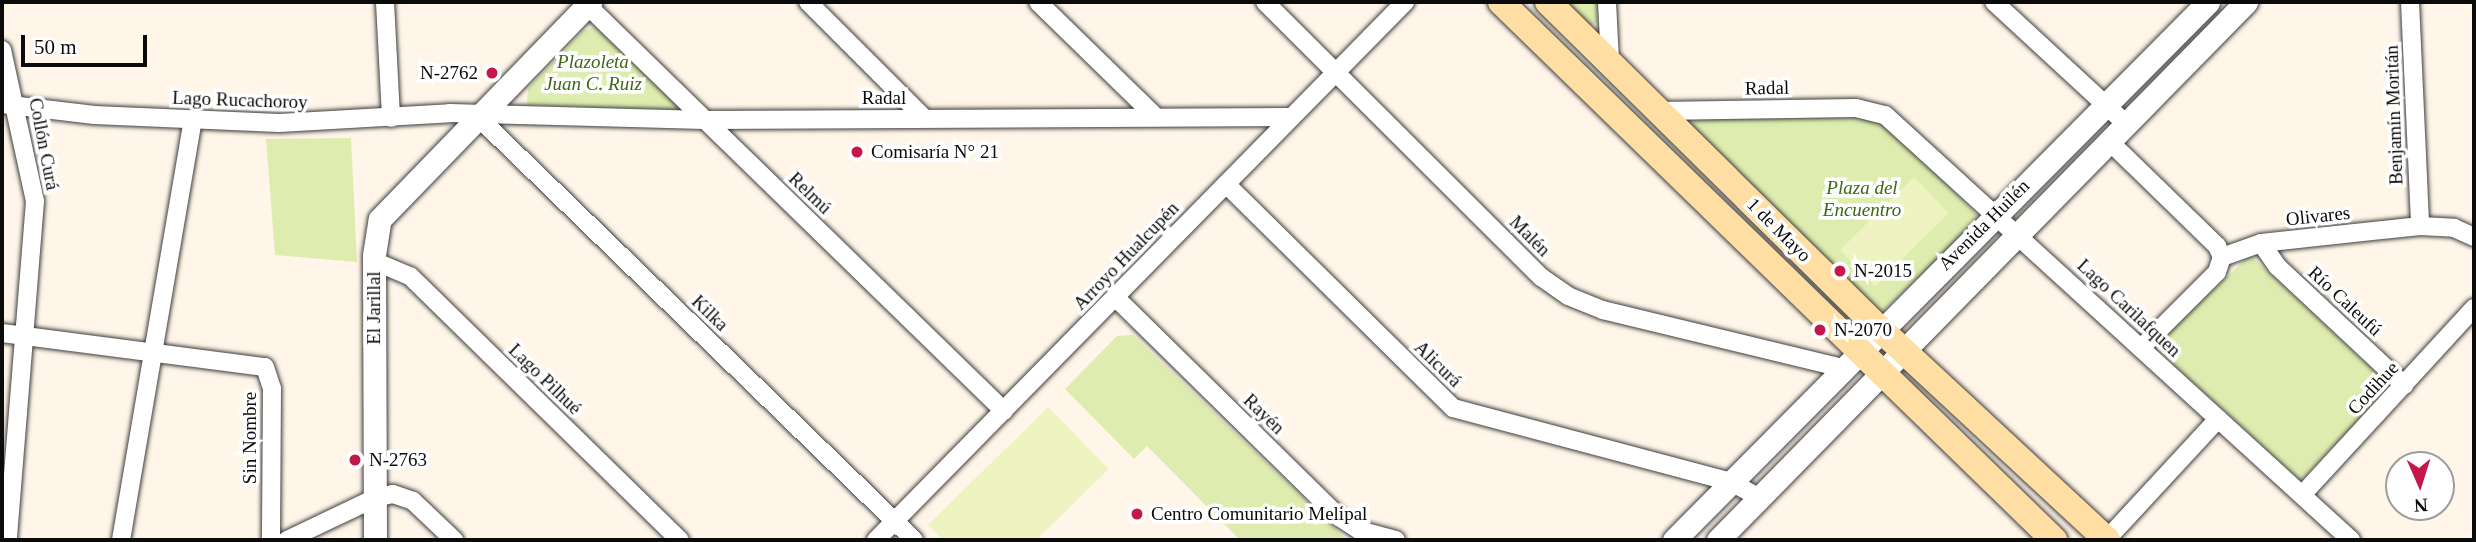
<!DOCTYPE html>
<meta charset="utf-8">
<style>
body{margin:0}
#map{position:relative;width:2476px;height:542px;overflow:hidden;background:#fff5e8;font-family:"Times New Roman",serif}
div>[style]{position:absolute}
.green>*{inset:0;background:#deedaf}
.pitch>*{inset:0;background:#eef3c1}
.roads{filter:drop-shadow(0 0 2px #3e3e3e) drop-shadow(0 0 2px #3e3e3e)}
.minor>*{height:18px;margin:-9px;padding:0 9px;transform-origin:9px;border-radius:9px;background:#fff}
.tertiary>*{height:23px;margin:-11.5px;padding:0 11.5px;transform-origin:11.5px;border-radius:11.5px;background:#fff}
.secondary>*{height:26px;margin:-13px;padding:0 13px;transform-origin:13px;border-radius:13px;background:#ffdea3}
.dots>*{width:19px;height:19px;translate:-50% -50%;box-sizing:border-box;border:4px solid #fff;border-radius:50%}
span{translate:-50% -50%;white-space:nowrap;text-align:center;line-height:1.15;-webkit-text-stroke:7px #fff;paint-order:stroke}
.park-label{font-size:19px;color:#3b6716;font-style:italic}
.poi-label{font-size:19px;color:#0b0b0b}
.right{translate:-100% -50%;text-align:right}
.left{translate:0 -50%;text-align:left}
.street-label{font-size:19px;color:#0b0b0b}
.frame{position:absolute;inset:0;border:4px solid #0b0b0b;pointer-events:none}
.north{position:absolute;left:2385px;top:451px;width:70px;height:70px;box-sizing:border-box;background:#fff;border:2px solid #9d9d9d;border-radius:50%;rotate:177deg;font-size:19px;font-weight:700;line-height:28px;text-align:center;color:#0b0b0b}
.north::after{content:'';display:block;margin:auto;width:24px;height:32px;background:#c6174b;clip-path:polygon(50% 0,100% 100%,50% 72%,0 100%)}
.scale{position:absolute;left:21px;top:35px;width:126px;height:32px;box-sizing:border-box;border:4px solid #0b0b0b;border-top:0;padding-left:9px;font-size:21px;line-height:24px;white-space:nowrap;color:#0b0b0b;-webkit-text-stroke:5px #fff;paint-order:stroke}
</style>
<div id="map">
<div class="green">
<div style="clip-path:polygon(1562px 2px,1598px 2px,1597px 23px,1589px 26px)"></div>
<div style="clip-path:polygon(595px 27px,678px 105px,677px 110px,527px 105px,528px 88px,583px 31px)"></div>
<div style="clip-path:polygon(1858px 114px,1885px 123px,1976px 214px,1975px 222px,1882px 312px,1692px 128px,1694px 119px)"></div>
<div style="clip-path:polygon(351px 138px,357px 262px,275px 255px,266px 139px)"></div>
<div style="clip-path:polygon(2250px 255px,2388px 384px,2386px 392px,2300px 480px,2159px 351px,2160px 340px)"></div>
<div style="clip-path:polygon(1133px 335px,1347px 540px,1240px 540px,1147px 446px,1134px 459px,1065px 389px,1117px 336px)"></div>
</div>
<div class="pitch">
<div style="clip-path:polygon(1914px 177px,1949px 213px,1875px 286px,1840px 250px)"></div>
<div style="clip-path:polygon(1048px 407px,1109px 469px,1036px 540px,943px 540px,928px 525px)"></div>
</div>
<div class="roads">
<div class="minor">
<div style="left:385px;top:2px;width:116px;rotate:87deg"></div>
<div style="left:808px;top:2px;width:164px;rotate:45deg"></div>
<div style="left:1038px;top:2px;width:165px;rotate:44.3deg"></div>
<div style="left:1265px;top:2px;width:390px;rotate:44.9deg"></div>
<div style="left:1541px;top:277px;width:33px;rotate:35deg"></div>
<div style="left:1568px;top:296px;width:38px;rotate:22deg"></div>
<div style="left:1603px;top:310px;width:247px;rotate:13.6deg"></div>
<div style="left:1607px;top:2px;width:60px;rotate:87.1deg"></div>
<div style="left:1994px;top:2px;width:180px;rotate:42.7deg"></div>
<div style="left:2410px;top:2px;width:224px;rotate:87.4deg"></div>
<div style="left:587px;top:5px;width:582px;rotate:44.23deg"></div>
<div style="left:2px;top:50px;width:155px;rotate:77.7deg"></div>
<div style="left:35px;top:201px;width:340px;rotate:94.6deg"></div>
<div style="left:2px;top:104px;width:93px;rotate:6.8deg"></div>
<div style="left:94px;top:115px;width:185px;rotate:2.5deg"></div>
<div style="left:279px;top:123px;width:171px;rotate:-3.3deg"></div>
<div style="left:450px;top:113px;width:255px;rotate:1.6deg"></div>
<div style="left:705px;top:120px;width:587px;rotate:-0.29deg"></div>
<div style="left:1658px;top:111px;width:198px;rotate:-0.9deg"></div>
<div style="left:1856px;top:108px;width:30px;rotate:14deg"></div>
<div style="left:1885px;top:115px;width:631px;rotate:42.37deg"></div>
<div style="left:477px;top:116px;width:609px;rotate:44.13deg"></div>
<div style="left:2109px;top:141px;width:151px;rotate:44.2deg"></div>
<div style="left:2217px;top:246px;width:12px;rotate:66deg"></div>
<div style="left:1226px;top:184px;width:319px;rotate:44.6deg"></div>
<div style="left:1453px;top:408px;width:288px;rotate:14.9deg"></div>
<div style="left:1731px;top:482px;width:33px;rotate:29deg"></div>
<div style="left:2261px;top:243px;width:29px;rotate:55deg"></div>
<div style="left:2278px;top:267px;width:173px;rotate:43.1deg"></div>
<div style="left:2222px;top:257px;width:41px;rotate:-19.7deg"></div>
<div style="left:2261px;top:243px;width:160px;rotate:-6.1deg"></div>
<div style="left:2420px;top:226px;width:34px;rotate:3deg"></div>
<div style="left:2454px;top:228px;width:22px;rotate:24deg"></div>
<div style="left:374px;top:261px;width:39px;rotate:23deg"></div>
<div style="left:410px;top:276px;width:378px;rotate:44.4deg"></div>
<div style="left:1115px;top:297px;width:314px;rotate:44.5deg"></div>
<div style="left:1339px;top:517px;width:24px;rotate:33deg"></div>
<div style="left:1359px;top:530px;width:38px;rotate:15deg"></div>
<div style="left:2px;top:333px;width:265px;rotate:7.4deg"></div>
<div style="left:265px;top:367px;width:22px;rotate:72deg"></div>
<div style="left:272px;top:388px;width:152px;rotate:90.4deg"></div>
<div style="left:2141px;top:348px;width:107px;rotate:-45deg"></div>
<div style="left:2217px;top:272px;width:16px;rotate:-72deg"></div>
<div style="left:2302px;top:495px;width:254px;rotate:-47.4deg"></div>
<div style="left:121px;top:540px;width:426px;rotate:-80.3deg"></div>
<div style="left:287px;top:540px;width:98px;rotate:-25.5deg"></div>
<div style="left:375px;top:498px;width:18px;rotate:-13deg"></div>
<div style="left:393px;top:494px;width:21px;rotate:19deg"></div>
<div style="left:413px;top:501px;width:57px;rotate:43.6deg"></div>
<div style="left:876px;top:540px;width:755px;rotate:-45.48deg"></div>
<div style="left:2106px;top:540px;width:165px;rotate:-47.2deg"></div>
</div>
<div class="tertiary">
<div style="left:375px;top:540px;width:285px;rotate:-90.2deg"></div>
<div style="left:374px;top:255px;width:36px;rotate:-81deg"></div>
<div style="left:380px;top:219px;width:302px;rotate:-45.9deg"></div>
<div style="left:1674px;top:540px;width:758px;rotate:-45.21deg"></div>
<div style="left:1718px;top:540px;width:754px;rotate:-45.54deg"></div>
</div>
<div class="secondary">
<div style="left:1501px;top:2px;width:772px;rotate:44.21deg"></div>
<div style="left:1548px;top:2px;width:466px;rotate:44.6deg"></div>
<div style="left:1880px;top:329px;width:310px;rotate:42.9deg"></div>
</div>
</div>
<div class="dots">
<div style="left:492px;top:73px;background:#c6174b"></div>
<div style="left:857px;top:152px;background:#c6174b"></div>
<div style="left:1840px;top:271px;background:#c6174b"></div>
<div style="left:1820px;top:330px;background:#c6174b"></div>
<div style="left:355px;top:460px;background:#c6174b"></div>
<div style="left:1137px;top:514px;background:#c6174b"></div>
</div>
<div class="park-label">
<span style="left:593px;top:73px">Plazoleta<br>Juan C. Ruiz</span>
<span style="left:1862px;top:199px">Plaza del<br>Encuentro</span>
</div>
<div class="poi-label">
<span class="right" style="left:478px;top:73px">N-2762</span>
<span class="left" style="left:871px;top:152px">Comisaría N° 21</span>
<span class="left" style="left:1854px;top:271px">N-2015</span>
<span class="left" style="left:1834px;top:330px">N-2070</span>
<span class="left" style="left:369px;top:460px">N-2763</span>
<span class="left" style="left:1151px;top:514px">Centro Comunitario Melipal</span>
</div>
<div class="street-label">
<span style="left:1767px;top:88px;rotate:-1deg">Radal</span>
<span style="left:884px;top:98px">Radal</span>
<span style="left:240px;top:100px;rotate:2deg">Lago Rucachoroy</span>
<span style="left:2394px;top:115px;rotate:-92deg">Benjamín Moritán</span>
<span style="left:44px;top:144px;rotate:79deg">Collón Curá</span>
<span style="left:810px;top:193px;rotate:44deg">Relmú</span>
<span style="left:2318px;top:216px;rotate:-6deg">Olivares</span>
<span style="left:1984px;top:225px;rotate:-45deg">Avenida Huilén</span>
<span style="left:1779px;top:230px;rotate:45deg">1 de Mayo</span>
<span style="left:1530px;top:236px;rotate:45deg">Malén</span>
<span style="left:1126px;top:256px;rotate:-46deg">Arroyo Hualcupén</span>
<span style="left:2345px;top:301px;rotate:43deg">Río Caleufú</span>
<span style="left:374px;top:308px;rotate:-90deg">El Jarillal</span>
<span style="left:2129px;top:308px;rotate:43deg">Lago Carilafquen</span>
<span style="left:710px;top:313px;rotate:44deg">Kilka</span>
<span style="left:1438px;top:364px;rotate:44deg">Alicurá</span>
<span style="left:545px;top:379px;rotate:44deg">Lago Pilhué</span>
<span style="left:2373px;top:388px;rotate:-47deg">Codihue</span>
<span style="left:1264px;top:414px;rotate:44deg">Rayén</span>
<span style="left:250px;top:438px;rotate:-90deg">Sin Nombre</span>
</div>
<div class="frame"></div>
<div class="north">N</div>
<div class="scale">50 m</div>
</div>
